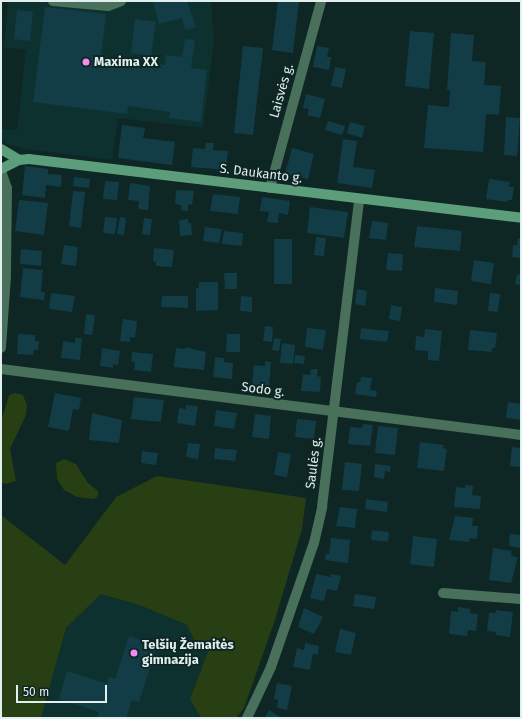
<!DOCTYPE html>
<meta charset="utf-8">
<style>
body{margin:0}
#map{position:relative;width:522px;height:719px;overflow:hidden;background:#0e2624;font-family:"Fira Sans",sans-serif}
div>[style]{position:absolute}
.built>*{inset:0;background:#0d312f}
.green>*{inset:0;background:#283e13}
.building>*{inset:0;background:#123d47}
.minor>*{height:10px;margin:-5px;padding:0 5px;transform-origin:5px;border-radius:5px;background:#49705b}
.secondary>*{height:10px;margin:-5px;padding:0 5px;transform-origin:5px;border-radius:5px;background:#5c9d7b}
.dots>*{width:11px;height:11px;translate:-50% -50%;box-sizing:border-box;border:2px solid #0e2624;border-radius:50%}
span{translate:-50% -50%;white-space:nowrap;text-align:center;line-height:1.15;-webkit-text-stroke:4px #0e2624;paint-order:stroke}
.poi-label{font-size:13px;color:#e1efee;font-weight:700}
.left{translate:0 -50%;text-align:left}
.street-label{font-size:13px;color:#e1efee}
.frame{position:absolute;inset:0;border:2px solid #e1efee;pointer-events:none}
.scale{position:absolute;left:16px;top:685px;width:91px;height:18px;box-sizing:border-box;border:2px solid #e1efee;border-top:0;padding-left:5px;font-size:12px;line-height:14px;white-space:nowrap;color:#e1efee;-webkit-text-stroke:3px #0e2624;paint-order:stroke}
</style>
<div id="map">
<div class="built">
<div style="clip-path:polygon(8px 1px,211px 1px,214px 42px,203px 128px,118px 118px,112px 160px,26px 149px,7px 144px,1px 138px,1px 129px,17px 130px,26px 50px,4px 47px)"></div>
<div style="clip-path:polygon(101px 594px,142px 606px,187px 625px,196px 644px,209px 649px,190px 699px,201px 718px,41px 718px,66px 628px)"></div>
</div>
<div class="green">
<div style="clip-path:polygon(15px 393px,23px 395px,27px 405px,26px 415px,10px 449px,16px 481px,6px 484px,1px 483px,1px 422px,9px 395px)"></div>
<div style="clip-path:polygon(64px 459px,76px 464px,88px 483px,98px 491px,98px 496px,94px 499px,77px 497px,64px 490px,57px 479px,56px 463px)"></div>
<div style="clip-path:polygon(157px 476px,306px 498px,302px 529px,275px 620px,244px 708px,236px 718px,201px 718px,190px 699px,209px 649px,196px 644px,187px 625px,142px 606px,101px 594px,66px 628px,41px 718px,1px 718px,1px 515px,65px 565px,116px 497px)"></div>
</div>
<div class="building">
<div style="clip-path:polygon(153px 1px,187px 1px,196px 27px,185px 30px,182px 18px,159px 24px)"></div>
<div style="clip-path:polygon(278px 1px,299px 1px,293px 53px,272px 50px)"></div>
<div style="clip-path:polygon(45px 7px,106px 14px,101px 56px,134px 60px,134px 64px,155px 67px,156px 64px,165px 65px,166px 55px,182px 57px,185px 39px,195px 40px,191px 68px,207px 70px,201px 122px,169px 118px,170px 112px,128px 106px,127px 114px,33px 102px)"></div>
<div style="clip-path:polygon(17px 10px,33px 12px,30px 41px,14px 39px)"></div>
<div style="clip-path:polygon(135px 19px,156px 22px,151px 56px,131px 53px)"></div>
<div style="clip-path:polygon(410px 31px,434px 33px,429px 89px,405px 86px)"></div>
<div style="clip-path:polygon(451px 33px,474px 35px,472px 61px,486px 62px,484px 85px,501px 86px,499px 115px,486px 114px,483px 152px,424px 148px,428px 105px,449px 107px,450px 90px,447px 90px)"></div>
<div style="clip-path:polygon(243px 46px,263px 48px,253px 135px,234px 133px)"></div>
<div style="clip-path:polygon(317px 46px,329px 48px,327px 57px,331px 57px,329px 70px,313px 67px)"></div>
<div style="clip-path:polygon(335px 67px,346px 69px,342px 88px,331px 86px)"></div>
<div style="clip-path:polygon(306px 94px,325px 99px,320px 118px,307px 115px,309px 109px,303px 108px)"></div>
<div style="clip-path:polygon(506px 117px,520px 118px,517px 156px,504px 155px)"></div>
<div style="clip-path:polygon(328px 121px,345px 126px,342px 135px,325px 130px)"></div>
<div style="clip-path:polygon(350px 122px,365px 126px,362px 138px,347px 133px)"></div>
<div style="clip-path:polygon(122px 125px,145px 128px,143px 138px,175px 142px,172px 165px,118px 158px)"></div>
<div style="clip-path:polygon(343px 139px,357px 141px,353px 167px,375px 170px,372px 188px,337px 183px)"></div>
<div style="clip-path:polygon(206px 143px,214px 143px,213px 150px,228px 151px,226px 170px,191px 167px,193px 148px,205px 149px)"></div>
<div style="clip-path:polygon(292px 148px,314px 154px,308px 179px,285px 174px)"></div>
<div style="clip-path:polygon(25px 166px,48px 169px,48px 174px,62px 175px,61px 187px,46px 185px,45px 198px,22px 195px)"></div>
<div style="clip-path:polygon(74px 177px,90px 179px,89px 188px,73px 186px)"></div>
<div style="clip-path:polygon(489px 179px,510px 182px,509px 187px,514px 187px,512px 200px,508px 200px,507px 202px,486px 199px)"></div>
<div style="clip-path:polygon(105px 181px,119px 182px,117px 200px,103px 199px)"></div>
<div style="clip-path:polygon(130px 183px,150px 186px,148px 210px,138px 209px,139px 201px,128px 200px)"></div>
<div style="clip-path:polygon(176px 190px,194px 191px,192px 205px,188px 204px,188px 211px,181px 210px,181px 205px,175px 204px)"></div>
<div style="clip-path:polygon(73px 191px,85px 192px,81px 228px,69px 226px)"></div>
<div style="clip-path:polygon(213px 194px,240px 197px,238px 214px,210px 211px)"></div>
<div style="clip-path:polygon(262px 197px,290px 201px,288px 215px,279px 213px,278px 223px,267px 222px,269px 212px,260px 211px)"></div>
<div style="clip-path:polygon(19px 200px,48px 203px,44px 235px,15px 231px)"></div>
<div style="clip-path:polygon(310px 207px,348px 212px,344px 238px,307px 233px)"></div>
<div style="clip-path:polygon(105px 217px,117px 218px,115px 234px,103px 233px)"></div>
<div style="clip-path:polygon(120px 217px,126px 218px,124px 235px,117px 234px)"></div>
<div style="clip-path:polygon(144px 218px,152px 219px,150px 235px,142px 234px)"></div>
<div style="clip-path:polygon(188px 219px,188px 223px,191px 223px,192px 235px,180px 236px,179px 220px)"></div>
<div style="clip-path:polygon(372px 221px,388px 223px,386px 240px,369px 238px)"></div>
<div style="clip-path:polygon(417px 226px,462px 231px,460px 251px,414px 247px)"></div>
<div style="clip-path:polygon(205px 227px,222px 229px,219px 243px,203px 241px)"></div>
<div style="clip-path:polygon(224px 231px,243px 233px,242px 246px,222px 244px)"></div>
<div style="clip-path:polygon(316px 237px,326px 238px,324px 256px,314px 255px)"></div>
<div style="clip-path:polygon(518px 238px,521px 239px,521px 258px,512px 257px,513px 245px,517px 245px)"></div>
<div style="clip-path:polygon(274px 239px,292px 239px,292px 284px,274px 284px)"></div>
<div style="clip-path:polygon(64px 245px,78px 247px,76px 266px,61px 264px)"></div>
<div style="clip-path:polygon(154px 248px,174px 250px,172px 267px,156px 266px,156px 262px,153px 261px)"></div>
<div style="clip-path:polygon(21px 249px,42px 251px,41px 266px,20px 264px)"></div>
<div style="clip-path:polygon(388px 253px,403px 254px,402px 271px,386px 270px)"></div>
<div style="clip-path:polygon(474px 260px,494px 263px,491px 284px,471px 281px)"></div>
<div style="clip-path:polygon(23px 268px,43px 270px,41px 292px,45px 292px,44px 300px,20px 297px)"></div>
<div style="clip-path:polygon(224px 273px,237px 273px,237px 289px,225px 289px)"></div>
<div style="clip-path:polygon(517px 274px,521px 275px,521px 285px,515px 284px)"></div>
<div style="clip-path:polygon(199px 282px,218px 282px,218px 310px,196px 311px,196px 288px,199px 288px)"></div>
<div style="clip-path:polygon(435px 288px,458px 291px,457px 305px,434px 302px)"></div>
<div style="clip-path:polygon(357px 289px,367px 291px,365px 306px,355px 304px)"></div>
<div style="clip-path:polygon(51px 293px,75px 296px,72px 312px,49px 309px)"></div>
<div style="clip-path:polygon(490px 293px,500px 294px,498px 312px,488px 311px)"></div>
<div style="clip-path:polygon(162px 296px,188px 296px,188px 308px,161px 307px)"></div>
<div style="clip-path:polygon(241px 296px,252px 297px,252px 312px,240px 311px)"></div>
<div style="clip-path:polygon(391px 305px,402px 307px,400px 321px,389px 319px)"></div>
<div style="clip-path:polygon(86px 314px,95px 315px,92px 335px,84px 334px)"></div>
<div style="clip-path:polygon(123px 319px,137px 321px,135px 338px,130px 337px,130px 342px,120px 341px)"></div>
<div style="clip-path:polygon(265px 326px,273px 327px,272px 342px,263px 341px)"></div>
<div style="clip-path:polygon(307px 328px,326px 330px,323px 350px,305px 347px)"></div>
<div style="clip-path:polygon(361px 328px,389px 331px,387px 342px,360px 339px)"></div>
<div style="clip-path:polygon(425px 329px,442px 331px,439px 361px,428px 360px,428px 351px,415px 350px,416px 336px,424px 337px)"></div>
<div style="clip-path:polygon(470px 330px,497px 333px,495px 348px,492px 348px,492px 352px,468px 350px)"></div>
<div style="clip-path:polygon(18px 334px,35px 335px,35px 341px,39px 341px,38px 350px,34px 350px,33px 355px,17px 354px)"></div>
<div style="clip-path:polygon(227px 334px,240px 334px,240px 352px,226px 352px)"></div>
<div style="clip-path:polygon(75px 338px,82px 338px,80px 360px,61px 358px,63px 341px,75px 343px)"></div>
<div style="clip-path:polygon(274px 338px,281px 339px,279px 351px,272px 350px)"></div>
<div style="clip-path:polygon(282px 343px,295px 345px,293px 364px,280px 363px)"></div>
<div style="clip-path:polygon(185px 347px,206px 352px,204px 370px,174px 367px,176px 348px,185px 349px)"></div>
<div style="clip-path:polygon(102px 348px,120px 351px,118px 365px,113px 364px,113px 368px,100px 366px)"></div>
<div style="clip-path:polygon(132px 352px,153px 354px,151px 372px,134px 370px,135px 362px,131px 361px)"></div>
<div style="clip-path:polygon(295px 355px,305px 356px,304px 364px,294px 363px)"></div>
<div style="clip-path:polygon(215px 357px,224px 358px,224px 362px,233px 363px,232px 379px,213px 377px)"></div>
<div style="clip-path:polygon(265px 361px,271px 362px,269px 387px,252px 385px,254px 365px,265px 366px)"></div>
<div style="clip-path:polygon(311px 369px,318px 369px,317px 376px,321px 377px,320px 392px,301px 391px,303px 374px,310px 375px)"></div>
<div style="clip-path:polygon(361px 377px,372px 378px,370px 390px,377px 391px,376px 397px,355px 394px,357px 382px,360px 382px)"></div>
<div style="clip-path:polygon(55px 393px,81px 398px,79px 410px,73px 409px,69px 431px,48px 427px)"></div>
<div style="clip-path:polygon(134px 397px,164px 400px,161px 422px,131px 419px)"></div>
<div style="clip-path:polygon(508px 402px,521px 404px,521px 420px,506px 418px)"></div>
<div style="clip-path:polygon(186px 405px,198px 406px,195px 426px,177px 423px,179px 408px,186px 409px)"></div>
<div style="clip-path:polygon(216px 410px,237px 413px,234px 429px,214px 426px)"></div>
<div style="clip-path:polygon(92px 413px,122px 420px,119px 443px,89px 440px)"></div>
<div style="clip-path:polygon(255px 414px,271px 416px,269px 439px,252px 437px)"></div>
<div style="clip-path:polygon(297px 419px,316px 421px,314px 439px,295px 437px)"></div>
<div style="clip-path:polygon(363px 424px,373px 425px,370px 446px,348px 444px,350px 427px,362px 428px)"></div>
<div style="clip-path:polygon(378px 426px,398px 428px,395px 455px,375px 453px)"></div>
<div style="clip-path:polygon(420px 442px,444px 445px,443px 448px,447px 449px,444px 471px,417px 468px)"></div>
<div style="clip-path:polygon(188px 443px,200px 444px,198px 459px,186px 457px)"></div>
<div style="clip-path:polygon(512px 447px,521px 448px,521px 467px,510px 466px)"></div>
<div style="clip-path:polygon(215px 448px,237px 450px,235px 461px,214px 459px)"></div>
<div style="clip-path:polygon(142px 451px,158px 453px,156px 465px,141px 463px)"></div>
<div style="clip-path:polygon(278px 452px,291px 454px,287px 477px,274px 475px)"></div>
<div style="clip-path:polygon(345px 462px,362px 464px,359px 491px,342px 490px)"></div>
<div style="clip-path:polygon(375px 464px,391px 466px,390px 472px,385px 471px,384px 479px,374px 477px)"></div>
<div style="clip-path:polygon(465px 485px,473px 486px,472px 495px,481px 496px,480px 509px,454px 507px,456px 487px,465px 488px)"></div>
<div style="clip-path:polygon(366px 499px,388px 502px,387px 512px,365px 509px)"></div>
<div style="clip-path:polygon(340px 507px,357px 509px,355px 528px,336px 526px)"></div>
<div style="clip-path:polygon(455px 516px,473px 518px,472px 526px,478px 526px,477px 539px,470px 538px,469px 542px,449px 540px)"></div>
<div style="clip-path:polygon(372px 530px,389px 532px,388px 542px,371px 540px)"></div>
<div style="clip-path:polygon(510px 534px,521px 535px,520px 548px,509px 546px)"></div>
<div style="clip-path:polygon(413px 536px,437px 539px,434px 567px,410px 564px)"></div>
<div style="clip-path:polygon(331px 538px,350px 540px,348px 563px,325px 560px,326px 554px,329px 554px)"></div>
<div style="clip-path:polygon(493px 548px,512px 551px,511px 556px,518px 557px,511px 583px,489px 580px)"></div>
<div style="clip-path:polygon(316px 574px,330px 577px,331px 574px,341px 576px,337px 591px,327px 589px,324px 601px,310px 598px)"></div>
<div style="clip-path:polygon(355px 594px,376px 597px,374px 609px,353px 606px)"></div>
<div style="clip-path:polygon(458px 607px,470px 609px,470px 613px,478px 614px,476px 631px,468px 630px,467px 636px,449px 634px,451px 611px,458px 612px)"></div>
<div style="clip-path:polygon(304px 608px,323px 617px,314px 634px,298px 627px)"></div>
<div style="clip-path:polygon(496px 610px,513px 612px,510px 637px,496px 635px,496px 632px,487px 631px,489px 613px,496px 613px)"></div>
<div style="clip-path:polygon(340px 629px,356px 633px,351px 655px,335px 652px)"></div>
<div style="clip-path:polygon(129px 636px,157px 645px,139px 702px,132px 700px,126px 718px,97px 718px,99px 712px,59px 699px,67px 671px,107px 684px,109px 677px,115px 679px)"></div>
<div style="clip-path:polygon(305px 643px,319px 646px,318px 655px,313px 654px,310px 670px,293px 667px,297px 648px,304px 650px)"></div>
<div style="clip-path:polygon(277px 683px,292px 686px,287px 710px,277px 708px,278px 700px,274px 699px)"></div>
<div style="clip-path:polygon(269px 710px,282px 718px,265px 718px)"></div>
</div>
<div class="minor">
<div style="left:53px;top:1px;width:55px;rotate:5.2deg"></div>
<div style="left:108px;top:6px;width:14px;rotate:-21deg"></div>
<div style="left:1px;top:171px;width:18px;rotate:71deg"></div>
<div style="left:7px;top:188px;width:88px;rotate:90.7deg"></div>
<div style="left:6px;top:276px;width:72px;rotate:94deg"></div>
<div style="left:270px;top:188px;width:194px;rotate:-74.7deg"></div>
<div style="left:1px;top:369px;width:524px;rotate:7.23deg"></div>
<div style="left:443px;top:593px;width:78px;rotate:4.4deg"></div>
<div style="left:247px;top:718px;width:56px;rotate:-64.8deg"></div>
<div style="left:271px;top:667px;width:131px;rotate:-70.9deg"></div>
<div style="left:314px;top:543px;width:37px;rotate:-77deg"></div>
<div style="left:322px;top:507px;width:309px;rotate:-83.1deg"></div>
</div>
<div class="secondary">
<div style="left:1px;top:149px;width:21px;rotate:31deg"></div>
<div style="left:1px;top:169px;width:20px;rotate:-27deg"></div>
<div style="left:19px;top:160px;width:10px;rotate:-6deg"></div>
<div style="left:29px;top:159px;width:496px;rotate:6.8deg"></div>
</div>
<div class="dots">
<div style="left:86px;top:62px;background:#f38af2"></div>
<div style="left:134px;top:653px;background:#f38af2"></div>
</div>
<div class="poi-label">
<span class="left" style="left:94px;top:62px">Maxima XX</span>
<span class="left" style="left:142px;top:653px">Telšių Žemaitės<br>gimnazija</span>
</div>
<div class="street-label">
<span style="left:282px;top:91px;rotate:-74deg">Laisvės g.</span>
<span style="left:261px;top:174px;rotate:7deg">S. Daukanto g.</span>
<span style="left:263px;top:390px;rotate:7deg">Sodo g.</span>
<span style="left:314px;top:463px;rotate:-83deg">Saulės g.</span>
</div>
<div class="frame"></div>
<div class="scale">50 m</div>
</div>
